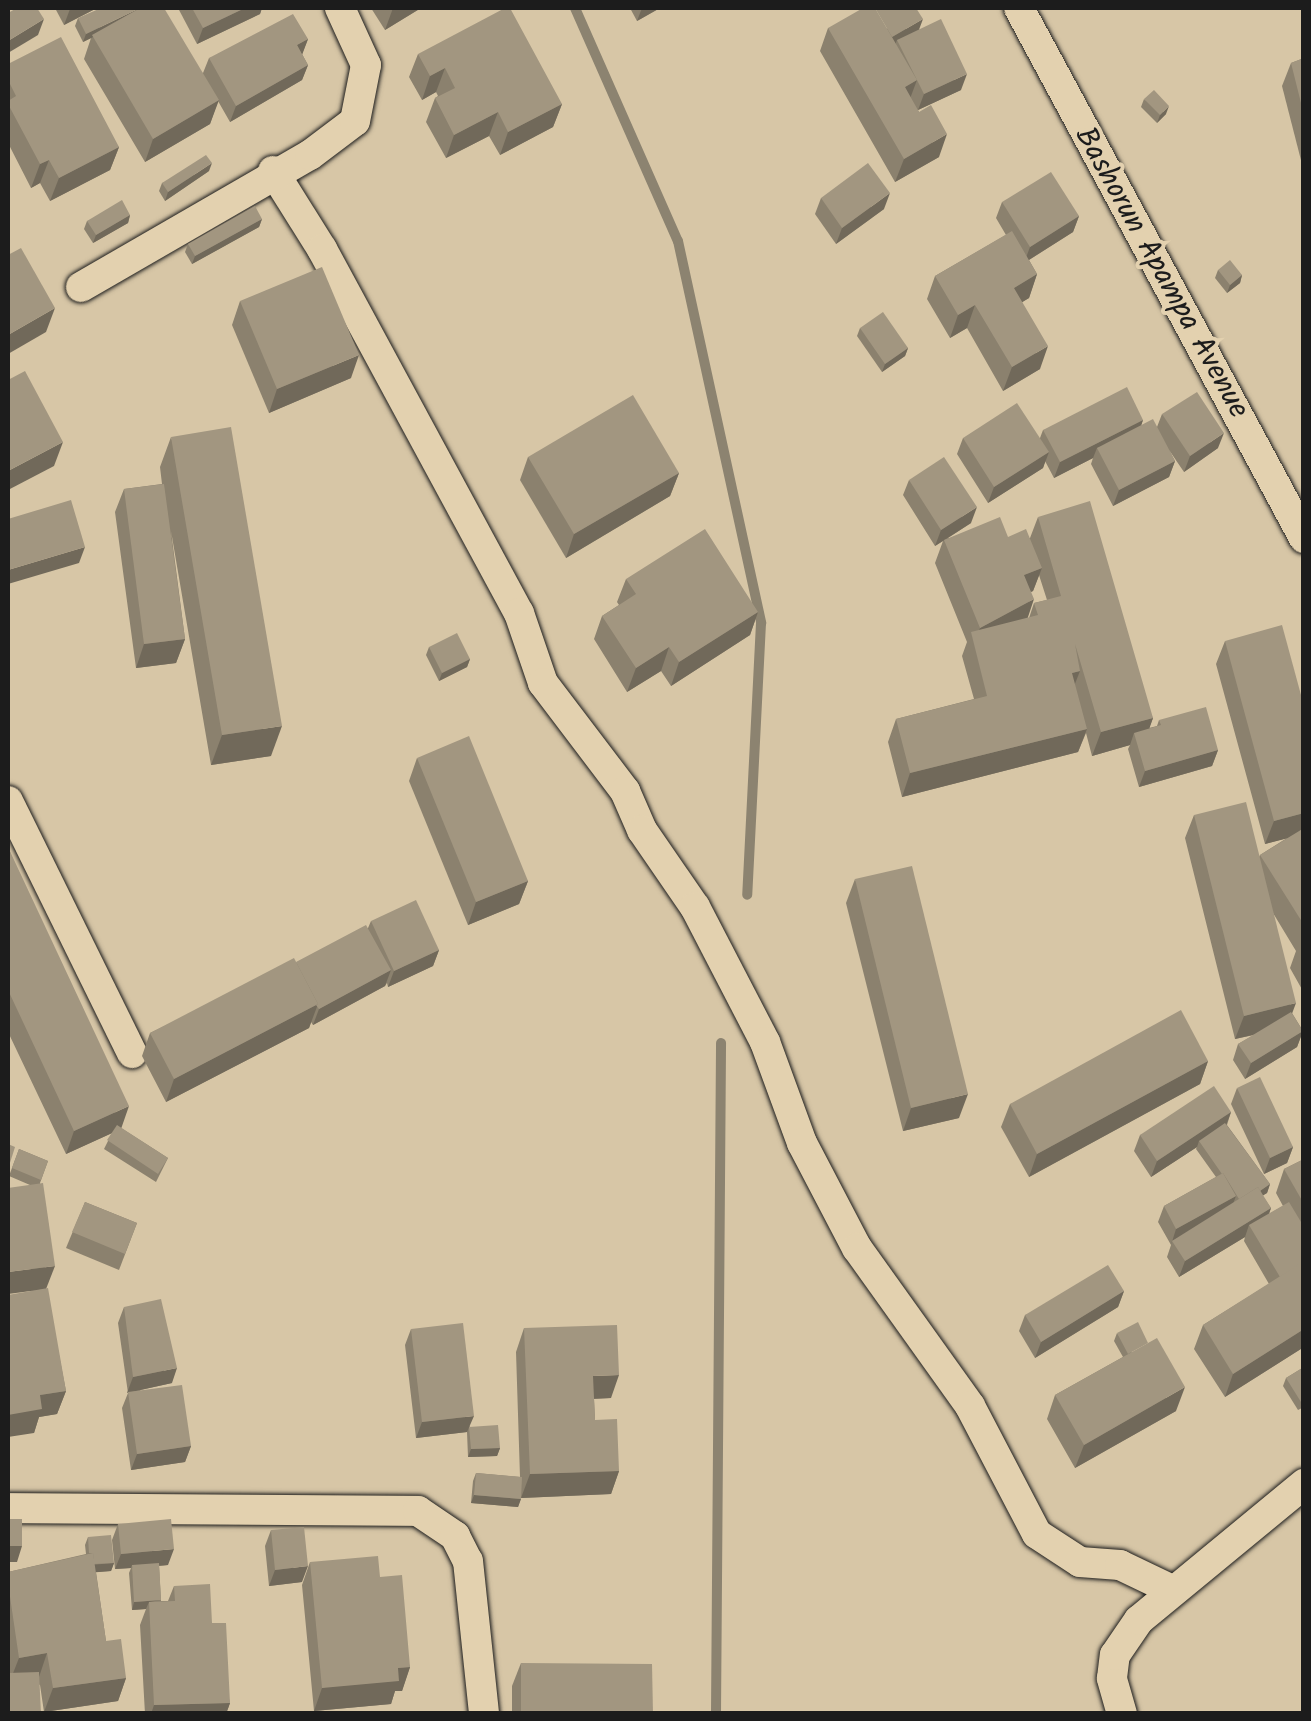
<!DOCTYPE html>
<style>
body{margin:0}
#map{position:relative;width:1311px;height:1721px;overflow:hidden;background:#d7c6a6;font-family:Kalam,sans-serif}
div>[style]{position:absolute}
.stream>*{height:10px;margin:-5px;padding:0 5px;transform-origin:5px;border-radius:5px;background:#8c8370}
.roads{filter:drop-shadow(0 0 2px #1c1c1c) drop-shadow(0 0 2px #1c1c1c)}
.street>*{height:30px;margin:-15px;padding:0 15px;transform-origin:15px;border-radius:15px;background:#e3d1af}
.wall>*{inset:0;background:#8b816e}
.shaded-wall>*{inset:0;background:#71695a}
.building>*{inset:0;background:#a29680}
span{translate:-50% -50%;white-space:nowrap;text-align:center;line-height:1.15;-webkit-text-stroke:8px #e3d1af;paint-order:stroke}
.street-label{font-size:30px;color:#1c1c1c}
.frame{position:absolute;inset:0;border:10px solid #1c1c1c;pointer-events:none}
</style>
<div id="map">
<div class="stream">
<div style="left:575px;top:8px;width:255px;rotate:66.2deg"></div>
<div style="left:678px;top:241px;width:391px;rotate:77.7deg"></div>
<div style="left:761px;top:623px;width:272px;rotate:92.9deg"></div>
<div style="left:716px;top:1714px;width:671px;rotate:-89.57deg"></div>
</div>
<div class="roads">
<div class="street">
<div style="left:1019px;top:8px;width:602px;rotate:61.73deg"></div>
<div style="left:273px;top:171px;width:92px;rotate:57.9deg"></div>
<div style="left:322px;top:249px;width:414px;rotate:61.6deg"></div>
<div style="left:519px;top:613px;width:74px;rotate:71.1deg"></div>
<div style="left:543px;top:683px;width:136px;rotate:52.8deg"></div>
<div style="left:625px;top:791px;width:43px;rotate:66.4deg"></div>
<div style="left:642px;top:830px;width:93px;rotate:55.5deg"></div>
<div style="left:695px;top:907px;width:152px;rotate:62.6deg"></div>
<div style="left:765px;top:1042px;width:108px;rotate:69.9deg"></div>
<div style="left:802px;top:1143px;width:119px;rotate:62.4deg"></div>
<div style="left:857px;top:1248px;width:194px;rotate:54.4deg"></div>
<div style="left:970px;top:1406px;width:144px;rotate:62.4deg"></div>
<div style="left:1037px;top:1534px;width:51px;rotate:33.1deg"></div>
<div style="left:1080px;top:1562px;width:40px;rotate:4.3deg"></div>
<div style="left:1120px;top:1565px;width:55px;rotate:25.6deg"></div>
<div style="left:81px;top:287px;width:264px;rotate:-30deg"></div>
<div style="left:310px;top:155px;width:56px;rotate:-37.1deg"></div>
<div style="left:355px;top:121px;width:57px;rotate:-78.9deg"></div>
<div style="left:366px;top:65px;width:63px;rotate:-114.5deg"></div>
<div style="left:8px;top:801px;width:281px;rotate:63.8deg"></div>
<div style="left:8px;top:1508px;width:410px;rotate:0.4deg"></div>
<div style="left:418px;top:1511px;width:45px;rotate:34deg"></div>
<div style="left:455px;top:1536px;width:28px;rotate:63deg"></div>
<div style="left:468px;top:1561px;width:154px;rotate:84deg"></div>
<div style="left:1122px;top:1714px;width:37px;rotate:-106deg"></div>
<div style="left:1112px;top:1678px;width:23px;rotate:-83deg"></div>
<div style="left:1115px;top:1655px;width:42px;rotate:-55.6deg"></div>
<div style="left:1139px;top:1620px;width:214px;rotate:-39.5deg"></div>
</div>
</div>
<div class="wall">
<div style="clip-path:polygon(55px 8px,97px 8px,64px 25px)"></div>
<div style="clip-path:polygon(178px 8px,262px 8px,260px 14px,197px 44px)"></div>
<div style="clip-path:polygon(371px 8px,421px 8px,385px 30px)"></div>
<div style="clip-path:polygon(630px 8px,660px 8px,637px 21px)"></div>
<div style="clip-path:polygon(78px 18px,203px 73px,209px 58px,308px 39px,302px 54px,308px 65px,302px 80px,230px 122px,218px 101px,210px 124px,145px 162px,84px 59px,91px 38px,83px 42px,75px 26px)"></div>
<div style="clip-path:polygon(828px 28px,919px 29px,961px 90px,918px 110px,939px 157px,895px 182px,820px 51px)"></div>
<div style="clip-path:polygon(418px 54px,562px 104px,553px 127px,500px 155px,489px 136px,446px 158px,426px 122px,435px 98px,438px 96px,436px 92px,422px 100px,409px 77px)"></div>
<div style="clip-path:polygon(1304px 58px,1304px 172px,1282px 86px,1291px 63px)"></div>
<div style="clip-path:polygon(8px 64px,119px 147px,110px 170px,50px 201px,40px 183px,31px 188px,8px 143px)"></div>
<div style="clip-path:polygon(1144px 99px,1166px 114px,1157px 123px,1141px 107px)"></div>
<div style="clip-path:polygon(209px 171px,165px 201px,159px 191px,162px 183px)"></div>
<div style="clip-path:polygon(821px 198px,884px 209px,836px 244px,815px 214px)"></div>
<div style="clip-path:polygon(1002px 202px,1079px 216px,1073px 232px,1029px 260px,1037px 274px,1029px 298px,1022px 302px,1040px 369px,1003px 391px,967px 328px,950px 338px,927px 299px,935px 276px,1006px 235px,996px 218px)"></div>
<div style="clip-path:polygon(130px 215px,128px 223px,93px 243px,84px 229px,87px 221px)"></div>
<div style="clip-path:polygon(262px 219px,259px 227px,192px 264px,185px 252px,188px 244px)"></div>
<div style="clip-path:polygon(1218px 270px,1242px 275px,1240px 283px,1227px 293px,1215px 278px)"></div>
<div style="clip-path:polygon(240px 301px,351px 378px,269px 413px,232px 325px)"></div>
<div style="clip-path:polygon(860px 328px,908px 348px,905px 356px,882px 372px,857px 336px)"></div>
<div style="clip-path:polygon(1162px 414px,1218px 448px,1184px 472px,1169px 450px,1175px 461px,1169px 477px,1113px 506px,1091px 464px,1093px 458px,1054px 478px,1045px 461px,1043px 468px,988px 503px,957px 454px,963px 438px,1040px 438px,1043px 430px,1143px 420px,1141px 425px,1157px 427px)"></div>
<div style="clip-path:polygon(171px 437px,271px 756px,211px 765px,171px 531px,185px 639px,176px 663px,136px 668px,115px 512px,124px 489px,162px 484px,160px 467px)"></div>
<div style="clip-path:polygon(528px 457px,679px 473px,670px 496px,566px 558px,520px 480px)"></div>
<div style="clip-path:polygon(evenodd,909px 480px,971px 523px,948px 538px,1030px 538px,1038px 517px,1153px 718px,1149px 728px,1157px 726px,1159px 720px,1218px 750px,1212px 766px,1139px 787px,1128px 749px,1130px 745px,1092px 756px,1086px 733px,1078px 752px,902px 797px,888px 742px,896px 719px,974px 699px,962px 656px,967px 642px,935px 563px,943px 541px,935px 546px,903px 495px,909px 480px,1039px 575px,1047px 600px,1034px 603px,1029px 618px,1027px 618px,1031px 592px,1033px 591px,1039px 575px)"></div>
<div style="clip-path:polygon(626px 579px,758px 612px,750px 635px,671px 686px,661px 671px,627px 692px,594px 639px,602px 616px,619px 605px,617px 602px)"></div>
<div style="clip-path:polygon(1225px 641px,1304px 706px,1304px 993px,1290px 968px,1296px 951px,1273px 913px,1292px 1013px,1303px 1031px,1297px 1047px,1245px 1079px,1233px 1060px,1238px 1044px,1254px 1035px,1235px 1039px,1185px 838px,1194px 815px,1259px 857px,1260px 855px,1287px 838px,1265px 844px,1216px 664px)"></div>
<div style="clip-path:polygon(429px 647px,470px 659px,467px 667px,439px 681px,426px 655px)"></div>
<div style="clip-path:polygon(417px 758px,528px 881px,519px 904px,468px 925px,409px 781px)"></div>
<div style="clip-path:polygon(8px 847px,121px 1128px,168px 1158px,156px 1182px,104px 1149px,112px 1133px,66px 1154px,8px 1032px)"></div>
<div style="clip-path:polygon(855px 879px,959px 1118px,903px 1131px,846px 903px)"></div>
<div style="clip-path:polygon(371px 921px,439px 950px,433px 966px,388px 987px,387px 983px,385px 986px,313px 1025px,311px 1022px,309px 1028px,166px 1102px,142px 1056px,150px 1033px,368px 928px)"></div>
<div style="clip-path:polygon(1208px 1061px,1200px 1084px,1029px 1177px,1001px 1127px,1010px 1104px)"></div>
<div style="clip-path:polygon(1237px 1088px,1293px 1147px,1287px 1163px,1264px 1174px,1231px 1104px)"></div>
<div style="clip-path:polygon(1231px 1112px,1227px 1125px,1270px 1184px,1267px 1193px,1262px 1195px,1271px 1208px,1269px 1214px,1283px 1206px,1276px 1193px,1284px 1169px,1304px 1159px,1304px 1347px,1225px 1397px,1194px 1349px,1203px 1325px,1269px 1284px,1244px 1241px,1245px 1237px,1179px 1277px,1167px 1257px,1171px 1245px,1158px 1222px,1164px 1206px,1216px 1177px,1196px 1149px,1197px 1147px,1151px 1177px,1134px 1151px,1140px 1135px)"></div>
<div style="clip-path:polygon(19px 1149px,48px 1161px,40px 1183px,46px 1288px,66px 1391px,57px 1414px,39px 1417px,34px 1433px,30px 1185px,9px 1176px)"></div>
<div style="clip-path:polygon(85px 1202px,137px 1223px,119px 1270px,66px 1248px)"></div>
<div style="clip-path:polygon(1124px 1291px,1118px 1307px,1035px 1358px,1019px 1331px,1025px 1315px)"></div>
<div style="clip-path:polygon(124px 1307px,172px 1383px,140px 1390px,191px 1446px,185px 1462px,131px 1470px,122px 1408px,128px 1393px,118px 1323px)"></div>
<div style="clip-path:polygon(524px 1328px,611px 1398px,594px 1399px,595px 1420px,619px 1471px,611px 1494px,521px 1498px,518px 1507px,471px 1503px,473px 1481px,476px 1473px,520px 1477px,516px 1352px)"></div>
<div style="clip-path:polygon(411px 1329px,470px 1427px,500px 1448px,497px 1456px,468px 1457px,467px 1432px,416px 1438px,405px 1345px)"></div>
<div style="clip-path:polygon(1117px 1333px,1176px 1411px,1075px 1468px,1047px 1419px,1055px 1395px,1123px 1357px,1114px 1341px)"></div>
<div style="clip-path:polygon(1304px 1367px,1304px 1407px,1298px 1410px,1283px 1386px,1286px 1378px)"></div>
<div style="clip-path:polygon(118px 1524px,168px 1565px,159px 1566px,161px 1601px,168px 1601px,174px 1586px,212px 1623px,230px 1703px,226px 1714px,145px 1714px,140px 1625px,146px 1609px,132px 1610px,129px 1573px,131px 1568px,115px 1569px,112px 1540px)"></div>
<div style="clip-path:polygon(271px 1530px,302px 1582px,269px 1586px,265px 1546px)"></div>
<div style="clip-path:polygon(88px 1537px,114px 1563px,111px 1571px,96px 1572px,106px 1641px,126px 1678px,118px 1701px,44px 1712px,40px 1685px,9px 1673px,8px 1572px,86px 1554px,85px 1545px)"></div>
<div style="clip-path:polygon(310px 1562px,380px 1577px,410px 1667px,402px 1691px,395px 1691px,391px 1704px,314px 1711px,302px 1585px)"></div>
<div style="clip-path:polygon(521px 1663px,653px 1714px,512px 1714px,512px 1686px)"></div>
</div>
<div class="shaded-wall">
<div style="clip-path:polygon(73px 8px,97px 8px,64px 25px,70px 9px)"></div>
<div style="clip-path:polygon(140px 8px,142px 13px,83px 42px,86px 34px)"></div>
<div style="clip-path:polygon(245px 8px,262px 8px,260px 14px,197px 44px,203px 28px)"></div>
<div style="clip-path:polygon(393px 8px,421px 8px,385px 30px)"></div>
<div style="clip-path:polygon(642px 8px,660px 8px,637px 21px)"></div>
<div style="clip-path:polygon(44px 19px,38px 35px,8px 53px,8px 41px)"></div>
<div style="clip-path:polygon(923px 19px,917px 35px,897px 40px,894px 48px,892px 37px)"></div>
<div style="clip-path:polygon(308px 39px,302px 55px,297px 45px)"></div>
<div style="clip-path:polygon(308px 65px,302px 80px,230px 122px,236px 106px)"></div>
<div style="clip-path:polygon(445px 68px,436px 92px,422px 100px,430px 76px)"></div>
<div style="clip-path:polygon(967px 74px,961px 90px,918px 110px,924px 94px)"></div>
<div style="clip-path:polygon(917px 80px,908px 104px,905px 87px)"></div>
<div style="clip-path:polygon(219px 100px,210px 124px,145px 162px,153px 139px)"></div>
<div style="clip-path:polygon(562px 104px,553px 127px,500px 155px,508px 132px)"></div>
<div style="clip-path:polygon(1169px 106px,1166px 114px,1157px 123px,1160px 115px)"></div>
<div style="clip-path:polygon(498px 112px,489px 136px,446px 158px,454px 135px)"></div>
<div style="clip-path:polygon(947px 134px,939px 157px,895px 182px,904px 159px)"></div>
<div style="clip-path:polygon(119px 147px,110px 170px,50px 201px,59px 178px)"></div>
<div style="clip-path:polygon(49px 160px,40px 183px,31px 188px,40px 164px)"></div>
<div style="clip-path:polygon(212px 163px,209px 171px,165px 201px,168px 192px)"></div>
<div style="clip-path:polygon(890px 193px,884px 209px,836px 244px,842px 228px)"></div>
<div style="clip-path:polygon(130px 215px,128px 223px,93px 243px,96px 235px)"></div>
<div style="clip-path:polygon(1079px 216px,1073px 232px,1024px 263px,1030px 247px)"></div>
<div style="clip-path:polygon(262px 219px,259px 227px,192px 264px,195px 256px)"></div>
<div style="clip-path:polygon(1037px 274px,1029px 298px,1006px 312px,1014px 288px)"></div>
<div style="clip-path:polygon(1242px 275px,1240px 283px,1227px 293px,1230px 285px)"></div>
<div style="clip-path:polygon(975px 305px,967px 328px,950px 338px,958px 315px)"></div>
<div style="clip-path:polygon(55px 308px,46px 332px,8px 354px,8px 335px)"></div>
<div style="clip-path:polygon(1048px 346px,1040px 369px,1003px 391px,1012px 367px)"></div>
<div style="clip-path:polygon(908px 348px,905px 356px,882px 372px,885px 364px)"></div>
<div style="clip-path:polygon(359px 355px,351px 378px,269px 413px,277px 389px)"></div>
<div style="clip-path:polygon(1143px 420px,1138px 435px,1097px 448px,1093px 458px,1054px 478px,1060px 462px)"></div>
<div style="clip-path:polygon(1224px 433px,1218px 448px,1184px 472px,1190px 456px)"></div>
<div style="clip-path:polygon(63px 442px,54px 466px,8px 490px,8px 471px)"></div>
<div style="clip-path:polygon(1049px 452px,1043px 468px,988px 503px,994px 487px)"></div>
<div style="clip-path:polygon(1175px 461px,1169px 477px,1113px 506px,1119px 490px)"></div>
<div style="clip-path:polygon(679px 473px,670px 496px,566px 558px,574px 534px)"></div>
<div style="clip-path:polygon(977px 507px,971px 523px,935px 546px,941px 530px)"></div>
<div style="clip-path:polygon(85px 547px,79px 563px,8px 584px,8px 570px)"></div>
<div style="clip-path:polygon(1042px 568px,1033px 591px,1015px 598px,1024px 575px)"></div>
<div style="clip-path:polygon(1034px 599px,1026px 623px,974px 643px,980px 628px)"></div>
<div style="clip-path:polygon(758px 612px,750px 635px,671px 686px,679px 662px)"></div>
<div style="clip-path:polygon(185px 639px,176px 663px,136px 668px,144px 644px)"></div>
<div style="clip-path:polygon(669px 647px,661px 671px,627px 692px,636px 668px)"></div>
<div style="clip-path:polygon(470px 659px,467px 667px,439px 681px,442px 673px)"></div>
<div style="clip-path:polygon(1080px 671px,1071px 694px,1072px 673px)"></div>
<div style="clip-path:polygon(1153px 718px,1145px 741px,1134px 733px,1130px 745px,1092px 756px,1101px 732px)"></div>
<div style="clip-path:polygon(282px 726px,271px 756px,211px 765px,222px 735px)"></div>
<div style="clip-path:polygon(1087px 729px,1078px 752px,902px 797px,910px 773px)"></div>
<div style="clip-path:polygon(1218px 750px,1212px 766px,1139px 787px,1145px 771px)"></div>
<div style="clip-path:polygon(1304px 813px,1304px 834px,1265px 844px,1274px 821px)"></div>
<div style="clip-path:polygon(528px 881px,519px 904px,468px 925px,476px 902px)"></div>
<div style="clip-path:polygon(439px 950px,433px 966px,388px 987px,394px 971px)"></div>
<div style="clip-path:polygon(391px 970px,385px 986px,313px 1025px,319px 1009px)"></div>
<div style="clip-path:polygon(1296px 1003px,1287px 1027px,1235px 1039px,1244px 1016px)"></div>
<div style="clip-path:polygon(318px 1004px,309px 1028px,166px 1102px,174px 1079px)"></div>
<div style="clip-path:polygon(1303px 1031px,1297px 1047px,1245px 1079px,1251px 1063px)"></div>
<div style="clip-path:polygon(1208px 1061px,1200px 1084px,1029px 1177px,1037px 1154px)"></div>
<div style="clip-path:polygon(968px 1094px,959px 1118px,903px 1131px,911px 1108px)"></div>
<div style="clip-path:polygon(129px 1106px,121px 1129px,66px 1154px,74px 1131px)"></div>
<div style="clip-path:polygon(1231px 1112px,1225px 1128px,1199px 1141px,1197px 1147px,1151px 1177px,1157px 1161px)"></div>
<div style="clip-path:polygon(1293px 1147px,1287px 1163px,1264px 1174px,1270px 1158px)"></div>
<div style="clip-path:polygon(1270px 1184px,1267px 1193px,1239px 1211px,1242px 1203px)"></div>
<div style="clip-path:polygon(1236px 1196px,1230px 1212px,1172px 1241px,1171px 1245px,1176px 1229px)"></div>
<div style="clip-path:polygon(1271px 1208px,1265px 1224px,1249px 1225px,1245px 1237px,1179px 1277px,1185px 1261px)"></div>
<div style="clip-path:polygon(55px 1266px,46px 1289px,8px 1294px,8px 1272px)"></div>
<div style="clip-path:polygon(1124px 1291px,1118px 1307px,1035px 1358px,1041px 1342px)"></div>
<div style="clip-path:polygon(1304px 1329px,1304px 1347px,1225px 1397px,1233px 1374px)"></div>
<div style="clip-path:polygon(177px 1368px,172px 1383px,127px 1393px,133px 1377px)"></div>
<div style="clip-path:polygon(619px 1375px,611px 1398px,585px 1399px,593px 1376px)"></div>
<div style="clip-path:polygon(1185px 1387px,1176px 1411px,1075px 1468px,1084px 1445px)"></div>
<div style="clip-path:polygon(66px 1391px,57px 1414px,39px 1417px,34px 1433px,8px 1437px,8px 1415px,40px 1395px)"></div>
<div style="clip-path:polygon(474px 1416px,467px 1432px,416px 1438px,422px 1422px)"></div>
<div style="clip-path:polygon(191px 1446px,185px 1462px,131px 1470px,137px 1454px)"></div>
<div style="clip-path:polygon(500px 1448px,497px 1456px,468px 1457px,471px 1449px)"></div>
<div style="clip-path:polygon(619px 1471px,611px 1494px,521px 1498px,530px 1474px)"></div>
<div style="clip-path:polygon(474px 1495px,521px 1499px,518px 1507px,471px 1503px)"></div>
<div style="clip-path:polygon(8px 1546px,22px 1546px,17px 1562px,8px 1562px)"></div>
<div style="clip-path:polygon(174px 1549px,168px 1565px,132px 1568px,132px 1565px,131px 1568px,115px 1569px,121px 1554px)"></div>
<div style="clip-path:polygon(114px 1563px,111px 1571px,87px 1573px,90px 1565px)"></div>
<div style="clip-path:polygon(308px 1566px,302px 1582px,269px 1586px,275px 1570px)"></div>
<div style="clip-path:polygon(161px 1600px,149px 1602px,146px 1609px,132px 1610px,134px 1602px)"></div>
<div style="clip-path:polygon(47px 1653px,39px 1677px,10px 1681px,19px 1658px)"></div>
<div style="clip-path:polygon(410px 1667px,402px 1691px,395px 1691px,391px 1704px,314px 1711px,322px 1688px,398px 1668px)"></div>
<div style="clip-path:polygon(126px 1678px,118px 1701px,44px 1712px,53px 1688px)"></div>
<div style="clip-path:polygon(230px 1703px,226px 1714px,151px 1714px,154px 1705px)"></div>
</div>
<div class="building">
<div style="clip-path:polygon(17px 8px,37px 8px,44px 19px,8px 41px,8px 13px)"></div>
<div style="clip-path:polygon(101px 8px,140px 8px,86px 34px,78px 18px)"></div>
<div style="clip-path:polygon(140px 8px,164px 8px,219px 100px,153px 139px,92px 35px)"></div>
<div style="clip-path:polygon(192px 8px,245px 8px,203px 28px)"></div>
<div style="clip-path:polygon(505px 8px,510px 8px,562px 104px,508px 132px,498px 112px,454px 135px,435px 98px,455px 88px,445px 68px,430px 76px,418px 54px)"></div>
<div style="clip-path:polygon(863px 8px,875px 8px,917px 80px,905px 87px,919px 112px,931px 105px,947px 134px,904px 159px,828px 28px)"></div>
<div style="clip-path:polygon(875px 8px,916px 8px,923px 19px,892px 37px)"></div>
<div style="clip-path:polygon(293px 14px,308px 39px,297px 45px,308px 65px,236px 106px,209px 58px)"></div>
<div style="clip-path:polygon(941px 19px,967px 74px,924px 94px,897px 40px)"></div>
<div style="clip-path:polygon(61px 37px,119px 147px,59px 178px,49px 160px,40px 164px,8px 104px,8px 101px,16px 96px,8px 80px,8px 64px)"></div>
<div style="clip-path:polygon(1304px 58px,1304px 115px,1291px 63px)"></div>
<div style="clip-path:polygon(1154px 90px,1169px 106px,1160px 115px,1144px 99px)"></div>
<div style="clip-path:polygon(206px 155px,212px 163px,168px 192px,162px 183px)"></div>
<div style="clip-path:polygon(868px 163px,890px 193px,842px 228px,821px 198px)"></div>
<div style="clip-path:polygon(1051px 172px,1079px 216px,1030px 247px,1002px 202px)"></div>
<div style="clip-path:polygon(122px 200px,130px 215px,96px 235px,87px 221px)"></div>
<div style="clip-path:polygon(255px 206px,262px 219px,195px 256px,188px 244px)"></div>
<div style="clip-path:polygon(1012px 231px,1037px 274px,1014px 288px,1048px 346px,1012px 367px,975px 305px,958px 315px,935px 276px)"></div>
<div style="clip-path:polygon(21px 248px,55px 308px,8px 335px,8px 255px)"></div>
<div style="clip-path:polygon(1230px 260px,1242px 275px,1230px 285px,1218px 270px)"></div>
<div style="clip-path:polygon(322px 267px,359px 355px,277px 389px,240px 301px)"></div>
<div style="clip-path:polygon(883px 312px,908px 348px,885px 364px,860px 328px)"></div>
<div style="clip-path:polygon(25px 371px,63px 442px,8px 471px,8px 380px)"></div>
<div style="clip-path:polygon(1127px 387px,1143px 420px,1060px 462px,1043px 430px)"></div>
<div style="clip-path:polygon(1197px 392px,1224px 433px,1190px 456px,1162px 414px)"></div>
<div style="clip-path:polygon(633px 395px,679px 473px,574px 534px,528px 457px)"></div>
<div style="clip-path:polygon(1017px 403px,1049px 452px,994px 487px,963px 438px)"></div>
<div style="clip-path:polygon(1153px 419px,1175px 461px,1119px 490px,1097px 448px)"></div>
<div style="clip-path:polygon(231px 427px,282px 726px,222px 735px,171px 437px)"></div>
<div style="clip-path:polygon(944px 457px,977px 507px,941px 530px,909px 480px)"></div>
<div style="clip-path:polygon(164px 484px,185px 639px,144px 644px,124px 489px)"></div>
<div style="clip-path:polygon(71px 500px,85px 547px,8px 570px,8px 519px)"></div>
<div style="clip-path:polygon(1090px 501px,1153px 718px,1101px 732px,1075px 644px,1080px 671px,1072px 673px,1087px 729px,910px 773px,896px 719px,987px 696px,971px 632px,1038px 615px,1034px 603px,1061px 596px,1038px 517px)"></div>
<div style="clip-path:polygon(1000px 517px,1008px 537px,1026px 529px,1042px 568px,1024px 575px,1034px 599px,980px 628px,944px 540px)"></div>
<div style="clip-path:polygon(705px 529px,758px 612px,679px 662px,669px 647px,636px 668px,602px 616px,636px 594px,626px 579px)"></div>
<div style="clip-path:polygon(1282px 625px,1304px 706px,1304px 813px,1274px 821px,1225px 641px)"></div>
<div style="clip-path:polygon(457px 633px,470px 659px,442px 673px,429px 647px)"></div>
<div style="clip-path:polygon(1206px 707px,1218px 750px,1145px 771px,1134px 733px,1161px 725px,1159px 720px)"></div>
<div style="clip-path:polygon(469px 736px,528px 881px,476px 902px,417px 758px)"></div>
<div style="clip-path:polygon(1246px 802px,1296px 1003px,1244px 1016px,1194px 815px)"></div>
<div style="clip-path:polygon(1304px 828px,1304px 925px,1260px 855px)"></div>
<div style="clip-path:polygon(8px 847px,129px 1106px,74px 1131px,8px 990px)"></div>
<div style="clip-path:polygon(912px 866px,968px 1094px,911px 1108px,855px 879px)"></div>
<div style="clip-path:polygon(416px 900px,439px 950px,394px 971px,371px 921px)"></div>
<div style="clip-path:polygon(366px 925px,391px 970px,319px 1009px,316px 1005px,318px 1004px,296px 962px)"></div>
<div style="clip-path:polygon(294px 958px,318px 1004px,174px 1079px,150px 1033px)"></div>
<div style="clip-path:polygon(1181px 1010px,1208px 1061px,1037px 1154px,1010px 1104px)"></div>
<div style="clip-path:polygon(1291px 1012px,1303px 1031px,1251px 1063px,1238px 1044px)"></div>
<div style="clip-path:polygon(1260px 1077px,1293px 1147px,1270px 1158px,1237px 1088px)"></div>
<div style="clip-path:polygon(1214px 1086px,1231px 1112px,1157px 1161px,1140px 1135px)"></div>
<div style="clip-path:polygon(1225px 1123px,1270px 1184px,1260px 1191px,1258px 1187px,1239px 1199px,1223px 1173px,1222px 1174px,1199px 1141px)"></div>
<div style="clip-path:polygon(117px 1125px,168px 1158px,158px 1174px,107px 1140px)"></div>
<div style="clip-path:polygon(8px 1144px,15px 1147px,9px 1166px,8px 1165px)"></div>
<div style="clip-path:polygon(19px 1149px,48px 1161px,41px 1180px,12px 1168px)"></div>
<div style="clip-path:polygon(1304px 1159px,1304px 1204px,1284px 1169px)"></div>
<div style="clip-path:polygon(1223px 1173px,1236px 1196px,1176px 1229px,1164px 1206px)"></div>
<div style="clip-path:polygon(43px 1183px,55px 1266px,8px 1272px,8px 1188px)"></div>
<div style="clip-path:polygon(1258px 1187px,1271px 1208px,1185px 1261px,1172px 1241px)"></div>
<div style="clip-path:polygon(85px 1202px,137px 1223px,125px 1254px,72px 1232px)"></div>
<div style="clip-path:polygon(1289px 1202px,1304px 1227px,1304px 1263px,1280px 1277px,1249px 1225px)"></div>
<div style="clip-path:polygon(1301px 1263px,1304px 1267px,1304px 1329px,1233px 1374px,1203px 1325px)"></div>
<div style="clip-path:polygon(1108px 1265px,1124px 1291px,1041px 1342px,1025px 1315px)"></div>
<div style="clip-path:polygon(48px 1288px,66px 1391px,40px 1395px,42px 1409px,8px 1415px,8px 1295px)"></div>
<div style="clip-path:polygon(161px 1299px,177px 1368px,133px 1377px,124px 1307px)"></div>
<div style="clip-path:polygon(1138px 1322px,1148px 1343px,1128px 1354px,1117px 1333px)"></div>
<div style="clip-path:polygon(463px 1323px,474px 1416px,422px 1422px,411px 1329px)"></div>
<div style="clip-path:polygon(617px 1325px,619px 1375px,593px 1376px,595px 1420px,617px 1419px,619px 1471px,530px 1474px,524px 1328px)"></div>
<div style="clip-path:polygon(1157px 1338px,1185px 1387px,1084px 1445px,1055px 1395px)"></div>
<div style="clip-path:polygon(1304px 1367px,1304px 1401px,1301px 1402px,1286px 1378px)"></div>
<div style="clip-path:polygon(182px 1385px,191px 1446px,137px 1454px,128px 1392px)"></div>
<div style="clip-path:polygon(498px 1425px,500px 1448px,471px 1449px,469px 1427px)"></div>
<div style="clip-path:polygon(476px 1473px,522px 1477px,521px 1499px,474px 1495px)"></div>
<div style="clip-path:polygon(8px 1519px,22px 1519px,22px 1546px,8px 1546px)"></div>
<div style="clip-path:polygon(171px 1519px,174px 1549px,121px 1554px,118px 1524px)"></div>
<div style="clip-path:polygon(304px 1527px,308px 1566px,275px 1570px,271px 1530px)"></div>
<div style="clip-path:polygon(111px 1535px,114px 1563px,94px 1564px,93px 1553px,89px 1553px,88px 1537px)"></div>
<div style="clip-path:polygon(93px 1553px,106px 1641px,121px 1639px,126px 1678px,53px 1688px,47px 1653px,19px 1658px,8px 1583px,8px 1572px)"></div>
<div style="clip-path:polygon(378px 1556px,380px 1577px,402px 1575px,410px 1667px,398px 1668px,399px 1681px,322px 1688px,310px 1562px)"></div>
<div style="clip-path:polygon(159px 1563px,161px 1600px,134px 1602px,132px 1565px)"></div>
<div style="clip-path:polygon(210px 1584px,212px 1623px,226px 1623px,230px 1703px,154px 1705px,149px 1602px,175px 1601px,174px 1586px)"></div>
<div style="clip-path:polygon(521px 1663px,652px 1664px,653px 1714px,521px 1714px)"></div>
<div style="clip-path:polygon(39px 1672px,41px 1714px,8px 1714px,8px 1673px)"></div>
</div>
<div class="street-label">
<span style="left:1161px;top:273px;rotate:61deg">Bashorun Apampa Avenue</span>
</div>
<div class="frame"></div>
</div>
